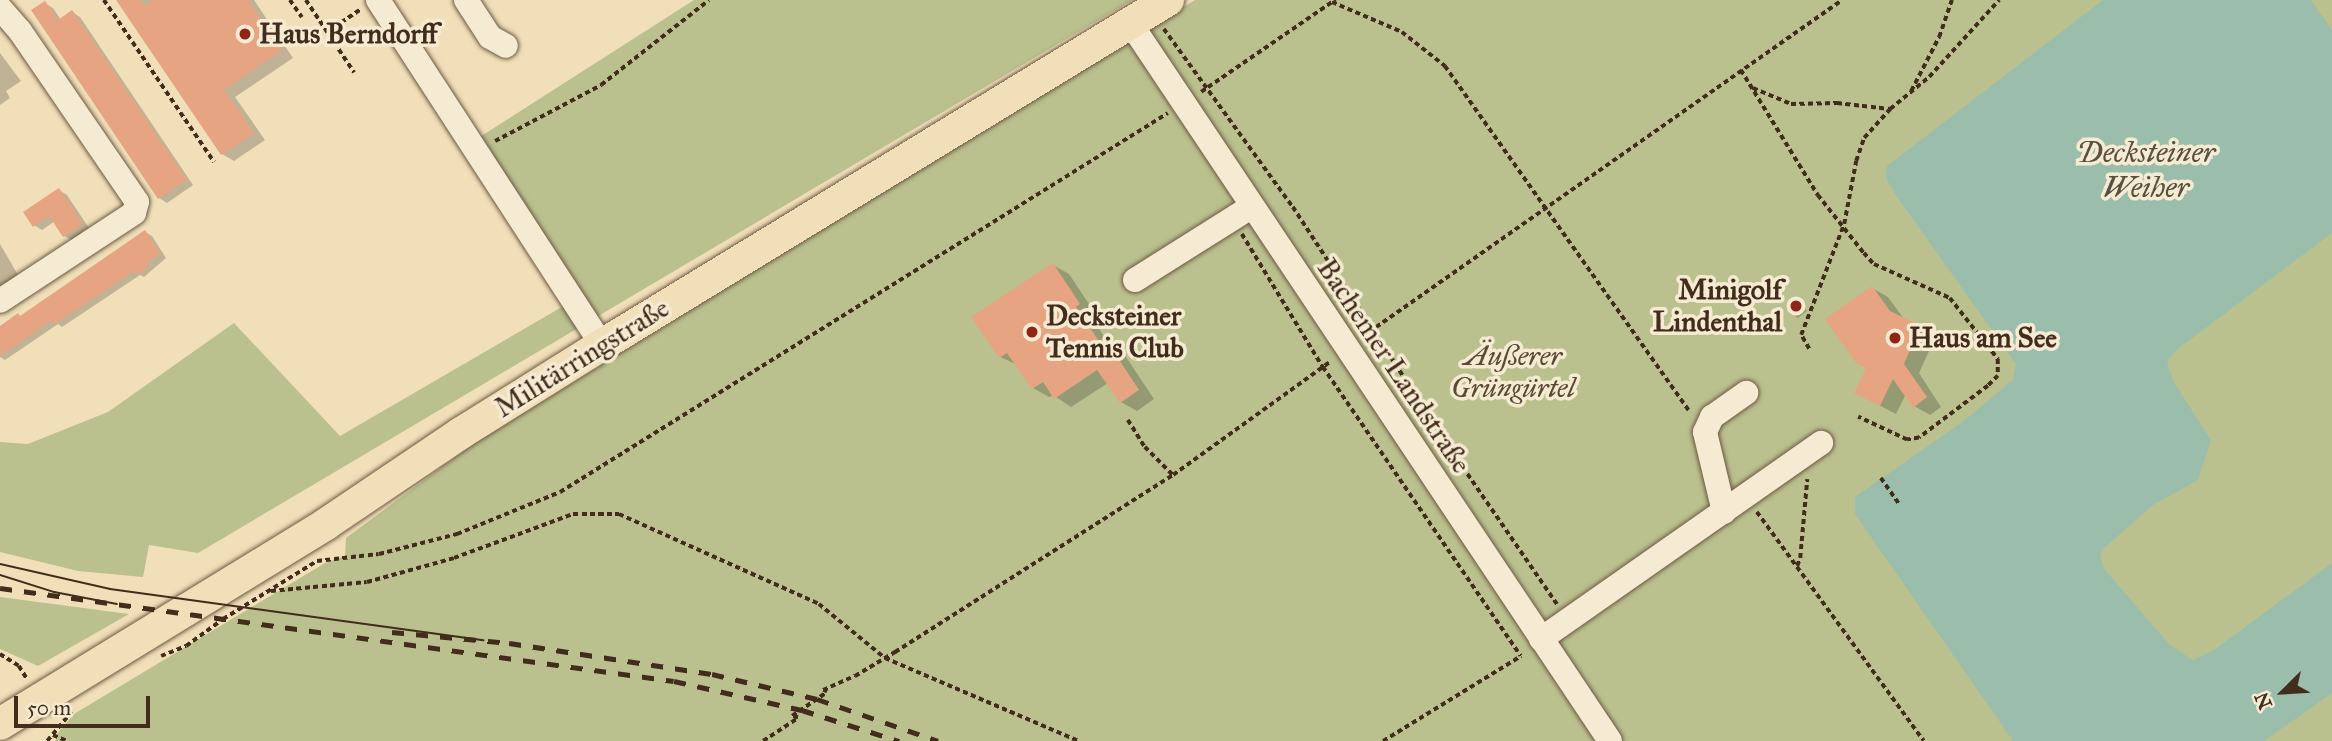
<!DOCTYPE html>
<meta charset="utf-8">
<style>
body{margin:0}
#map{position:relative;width:2332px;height:741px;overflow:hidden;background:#f0dfb9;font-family:"IM FELL Great Primer",serif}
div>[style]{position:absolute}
.green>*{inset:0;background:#bac18f}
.water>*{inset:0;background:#9bbdab}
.shadow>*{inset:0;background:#0003}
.building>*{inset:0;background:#e6a483}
.path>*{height:3.5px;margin-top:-1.75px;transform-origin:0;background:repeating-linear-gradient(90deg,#422c1c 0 5px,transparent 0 8.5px)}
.roads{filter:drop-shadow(0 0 2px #6e5943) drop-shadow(0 0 2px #6e5943)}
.minor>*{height:24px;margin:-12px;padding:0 12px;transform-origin:12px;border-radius:12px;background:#f5ead2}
.major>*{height:32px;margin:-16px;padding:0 16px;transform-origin:16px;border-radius:16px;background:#f0dfb9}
.tram>*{height:2px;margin:-1px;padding:0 1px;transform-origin:1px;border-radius:1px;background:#422c1c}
.rail>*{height:5px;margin-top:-2.5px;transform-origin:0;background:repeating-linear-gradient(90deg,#422c1c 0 12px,transparent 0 24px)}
.dots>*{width:19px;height:19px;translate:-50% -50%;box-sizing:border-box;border:4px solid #f5ead2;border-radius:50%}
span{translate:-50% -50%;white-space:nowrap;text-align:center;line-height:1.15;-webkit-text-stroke:7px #f5ead2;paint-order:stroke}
.poi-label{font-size:28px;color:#422c1c;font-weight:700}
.left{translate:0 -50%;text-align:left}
.right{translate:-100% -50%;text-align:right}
.park-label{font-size:28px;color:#5a4a33;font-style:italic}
.street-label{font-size:28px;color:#422c1c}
.water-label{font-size:30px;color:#585040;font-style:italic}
.north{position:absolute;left:2248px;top:657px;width:70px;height:70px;-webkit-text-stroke:5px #f5ead2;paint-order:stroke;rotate:246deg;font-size:19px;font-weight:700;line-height:28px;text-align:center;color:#422c1c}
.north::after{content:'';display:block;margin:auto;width:24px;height:32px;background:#422c1c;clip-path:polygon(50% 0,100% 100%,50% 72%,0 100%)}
.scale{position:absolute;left:14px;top:696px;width:136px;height:32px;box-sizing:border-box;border:4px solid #422c1c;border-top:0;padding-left:9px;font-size:21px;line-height:24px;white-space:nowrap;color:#422c1c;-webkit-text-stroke:5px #f5ead2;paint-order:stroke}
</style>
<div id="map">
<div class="green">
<div style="clip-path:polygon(694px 0,1132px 0,198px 553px,149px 545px,143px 577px,78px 571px,0 552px,0 442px,28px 444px,108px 412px,234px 323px,340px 436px,579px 297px,475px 140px)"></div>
<div style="clip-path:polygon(1195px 0,2332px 0,2332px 741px,56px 741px,57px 734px,74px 714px,325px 563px,345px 556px,346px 538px,473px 444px)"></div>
<div style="clip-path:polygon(0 597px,129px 614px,38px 666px,0 649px)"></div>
</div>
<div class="water">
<div style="clip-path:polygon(2103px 0,2311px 0,2332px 30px,2332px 233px,2175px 351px,2167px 362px,2173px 381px,2211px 440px,2198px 480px,2153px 505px,2103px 549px,2100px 557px,2105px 570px,2170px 645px,2193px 660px,2214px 650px,2332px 563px,2332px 693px,2264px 741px,2013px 741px,1855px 514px,1855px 497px,1961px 423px,2013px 380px,2016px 364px,1897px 197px,1886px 178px,1887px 166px)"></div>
</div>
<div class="shadow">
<div style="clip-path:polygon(118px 0,254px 0,293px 58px,235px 97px,265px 140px,234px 161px,222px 154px)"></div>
<div style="clip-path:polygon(45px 3px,53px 8px,61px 20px,72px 12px,80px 17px,193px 185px,167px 203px,159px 198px)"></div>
<div style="clip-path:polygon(0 53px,21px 81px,6px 91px,10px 98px,0 105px)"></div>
<div style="clip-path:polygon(59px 190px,67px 195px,89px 228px,72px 240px,64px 236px,55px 221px,42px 230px,34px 225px)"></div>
<div style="clip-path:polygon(145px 232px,152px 236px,166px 258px,144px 277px,140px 275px,62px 327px,58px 324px,5px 360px,0 357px,0 328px,22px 317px)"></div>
<div style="clip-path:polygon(0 244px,18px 275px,0 287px)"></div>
<div style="clip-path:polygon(1053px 265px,1069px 274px,1095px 313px,1091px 316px,1107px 341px,1120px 348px,1154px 399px,1137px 411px,1121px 402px,1108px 383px,1071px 407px,1053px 395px,1049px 397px,1033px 388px,1018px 365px,1000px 357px)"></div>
<div style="clip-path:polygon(1872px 288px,1888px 297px,1904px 319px,1936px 336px,1919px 373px,1941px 407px,1930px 415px,1914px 406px,1906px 394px,1896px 414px,1871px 401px,1868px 368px)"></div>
<div style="clip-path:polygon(1796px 299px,1807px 311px,1798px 318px,1795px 316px)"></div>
</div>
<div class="building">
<div style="clip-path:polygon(116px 0,141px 0,144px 6px,153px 0,248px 0,282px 50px,224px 90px,254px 133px,221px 155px)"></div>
<div style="clip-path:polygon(45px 1px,58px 20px,72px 10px,187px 180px,158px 199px,31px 10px)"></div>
<div style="clip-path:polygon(59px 188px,83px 224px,63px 237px,49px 216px,33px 227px,23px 212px)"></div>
<div style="clip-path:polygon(145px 230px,160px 253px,146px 263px,149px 266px,137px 275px,134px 271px,55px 324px,52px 320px,0 356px,0 326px,18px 313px,20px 316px)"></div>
<div style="clip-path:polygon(1053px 263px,1080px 304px,1076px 307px,1099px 341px,1104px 337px,1139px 390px,1120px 403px,1097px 370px,1054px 399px,1043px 382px,1032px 389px,1007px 353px,999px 358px,971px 317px)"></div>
<div style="clip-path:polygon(1872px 286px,1890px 311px,1921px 326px,1904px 364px,1927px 397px,1913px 408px,1893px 379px,1880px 406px,1854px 393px,1866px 368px,1856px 363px,1825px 319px)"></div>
<div style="clip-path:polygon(1796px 297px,1805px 309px,1793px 317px,1785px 306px)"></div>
</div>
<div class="path">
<div style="left:104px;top:0;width:196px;rotate:55.8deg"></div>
<div style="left:290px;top:0;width:21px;rotate:55deg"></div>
<div style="left:306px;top:0;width:87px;rotate:56.3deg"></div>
<div style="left:1332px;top:2px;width:76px;rotate:23.2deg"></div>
<div style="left:1402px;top:32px;width:55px;rotate:38.3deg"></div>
<div style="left:1445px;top:66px;width:424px;rotate:54.7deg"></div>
<div style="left:1164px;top:29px;width:220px;rotate:54.1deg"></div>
<div style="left:1293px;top:207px;width:302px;rotate:56.9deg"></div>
<div style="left:1458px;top:460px;width:175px;rotate:55.5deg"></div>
<div style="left:327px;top:32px;width:41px;rotate:-34.1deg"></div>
<div style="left:1741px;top:70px;width:147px;rotate:58.4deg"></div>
<div style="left:1818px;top:195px;width:74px;rotate:51.6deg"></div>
<div style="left:1864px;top:253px;width:15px;rotate:48deg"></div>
<div style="left:1874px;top:264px;width:83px;rotate:24.1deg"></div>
<div style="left:1950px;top:298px;width:78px;rotate:51.8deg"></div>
<div style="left:1998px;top:359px;width:17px;rotate:90deg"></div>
<div style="left:1998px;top:376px;width:14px;rotate:135deg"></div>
<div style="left:1988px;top:386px;width:86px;rotate:143deg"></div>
<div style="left:1919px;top:438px;width:12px;rotate:171deg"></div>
<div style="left:1907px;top:440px;width:54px;rotate:-154.9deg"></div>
<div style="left:1753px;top:88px;width:41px;rotate:22.8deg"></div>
<div style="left:1791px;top:104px;width:46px;rotate:-1.2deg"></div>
<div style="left:1837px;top:103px;width:53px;rotate:6.5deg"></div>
<div style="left:1911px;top:91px;width:61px;rotate:-62.6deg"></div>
<div style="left:1939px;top:37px;width:39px;rotate:-71deg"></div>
<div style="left:1201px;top:92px;width:163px;rotate:-34.5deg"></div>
<div style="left:495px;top:141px;width:120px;rotate:-27.8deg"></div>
<div style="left:601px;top:85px;width:137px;rotate:-38.2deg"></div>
<div style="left:1242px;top:234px;width:156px;rotate:58.7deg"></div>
<div style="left:1323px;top:367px;width:350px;rotate:55.6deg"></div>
<div style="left:1362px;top:337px;width:586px;rotate:-35.07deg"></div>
<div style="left:1809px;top:349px;width:16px;rotate:-120deg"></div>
<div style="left:1801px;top:335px;width:119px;rotate:-68.8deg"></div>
<div style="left:1844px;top:224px;width:64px;rotate:-79.2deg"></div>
<div style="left:1856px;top:161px;width:24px;rotate:-71deg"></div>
<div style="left:1864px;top:138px;width:39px;rotate:-48deg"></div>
<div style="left:1890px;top:109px;width:50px;rotate:-39.4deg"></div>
<div style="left:1929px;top:77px;width:104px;rotate:-47.7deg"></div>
<div style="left:1128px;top:420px;width:32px;rotate:58deg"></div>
<div style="left:1145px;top:447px;width:40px;rotate:45deg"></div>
<div style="left:1881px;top:478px;width:33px;rotate:55deg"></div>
<div style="left:1757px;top:512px;width:283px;rotate:53.9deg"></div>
<div style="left:1797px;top:566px;width:9px;rotate:-69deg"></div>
<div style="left:1800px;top:558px;width:79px;rotate:-84.9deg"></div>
<div style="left:271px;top:591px;width:96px;rotate:-5.4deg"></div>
<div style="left:367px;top:582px;width:90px;rotate:-15.4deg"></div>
<div style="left:454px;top:558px;width:127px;rotate:-20.3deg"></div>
<div style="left:573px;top:514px;width:46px"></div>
<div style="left:619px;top:514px;width:219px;rotate:24.2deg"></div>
<div style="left:819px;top:604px;width:85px;rotate:39.3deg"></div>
<div style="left:885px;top:658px;width:211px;rotate:23.2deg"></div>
<div style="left:0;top:654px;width:22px;rotate:32deg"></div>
<div style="left:19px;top:666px;width:15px;rotate:58deg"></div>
<div style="left:161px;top:656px;width:27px;rotate:-22deg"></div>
<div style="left:186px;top:646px;width:46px;rotate:-36.1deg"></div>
<div style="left:223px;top:619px;width:110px;rotate:-31.7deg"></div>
<div style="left:317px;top:561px;width:62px;rotate:-6.4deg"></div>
<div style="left:379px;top:554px;width:81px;rotate:-14.4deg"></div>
<div style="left:457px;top:534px;width:111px;rotate:-22.2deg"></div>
<div style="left:560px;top:492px;width:716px;rotate:-31.94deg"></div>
<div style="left:53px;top:735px;width:15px;rotate:23deg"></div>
<div style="left:47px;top:741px;width:38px;rotate:-50deg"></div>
<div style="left:763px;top:741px;width:42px;rotate:-33.3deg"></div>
<div style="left:798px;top:718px;width:6px;rotate:-162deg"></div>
<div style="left:792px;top:716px;width:42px;rotate:-34.4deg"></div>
<div style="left:827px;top:692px;width:4px;rotate:-153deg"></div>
<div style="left:823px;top:690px;width:35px;rotate:-24deg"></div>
<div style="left:855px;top:676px;width:47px;rotate:-31deg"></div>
<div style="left:895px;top:652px;width:330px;rotate:-32.5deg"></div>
<div style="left:1173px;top:475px;width:195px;rotate:-35.8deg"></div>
<div style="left:1383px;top:741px;width:162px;rotate:-31.6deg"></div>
</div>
<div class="roads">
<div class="minor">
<div style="left:378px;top:0;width:411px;rotate:57deg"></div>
<div style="left:466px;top:0;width:44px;rotate:57deg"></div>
<div style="left:490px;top:37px;width:18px;rotate:29deg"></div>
<div style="left:0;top:8px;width:30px;rotate:49deg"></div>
<div style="left:20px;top:31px;width:207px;rotate:55.6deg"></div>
<div style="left:137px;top:202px;width:11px;rotate:105deg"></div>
<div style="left:134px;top:213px;width:160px;rotate:146.7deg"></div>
<div style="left:1131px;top:24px;width:862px;rotate:56.25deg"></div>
<div style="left:1135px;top:280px;width:137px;rotate:-32.2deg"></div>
<div style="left:1724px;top:512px;width:82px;rotate:-103.4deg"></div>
<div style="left:1705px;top:432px;width:17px;rotate:-65deg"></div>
<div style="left:1712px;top:417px;width:42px;rotate:-35.2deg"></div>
<div style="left:1541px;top:639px;width:342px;rotate:-35deg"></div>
</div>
<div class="major">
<div style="left:0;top:724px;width:382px;rotate:-31.5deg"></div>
<div style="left:326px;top:524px;width:163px;rotate:-34deg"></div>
<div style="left:461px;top:433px;width:166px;rotate:-32deg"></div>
<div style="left:602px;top:345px;width:663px;rotate:-31.36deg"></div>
</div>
</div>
<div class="tram">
<div style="left:0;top:564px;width:113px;rotate:12.8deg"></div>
<div style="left:110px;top:589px;width:377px;rotate:7.8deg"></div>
<div style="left:0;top:575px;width:57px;rotate:17.5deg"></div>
<div style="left:54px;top:592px;width:64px;rotate:10.8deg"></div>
</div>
<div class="rail">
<div style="left:0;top:588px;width:680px;rotate:7.86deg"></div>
<div style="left:674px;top:681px;width:131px;rotate:12.8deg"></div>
<div style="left:802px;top:710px;width:102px;rotate:17.7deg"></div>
<div style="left:392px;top:632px;width:118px;rotate:5.4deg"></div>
<div style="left:509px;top:643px;width:205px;rotate:8.7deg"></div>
<div style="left:712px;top:674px;width:108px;rotate:13.4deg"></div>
<div style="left:817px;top:699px;width:128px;rotate:19.1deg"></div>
</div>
<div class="dots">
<div style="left:245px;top:34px;background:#8f2418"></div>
<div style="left:1796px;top:306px;background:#8f2418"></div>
<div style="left:1032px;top:332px;background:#8f2418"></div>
<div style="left:1895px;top:338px;background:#8f2418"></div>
</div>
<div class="poi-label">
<span class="left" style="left:259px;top:34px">Haus Berndorff</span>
<span class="right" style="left:1782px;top:306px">Minigolf<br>Lindenthal</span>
<span class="left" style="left:1046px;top:332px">Decksteiner<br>Tennis Club</span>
<span class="left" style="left:1909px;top:338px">Haus am See</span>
</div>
<div class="park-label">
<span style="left:1513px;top:372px">Äußerer<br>Grüngürtel</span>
</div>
<div class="street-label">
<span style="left:582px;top:358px;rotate:-32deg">Militärringstraße</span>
<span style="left:1394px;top:366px;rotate:56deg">Bachemer Landstraße</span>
</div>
<div class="water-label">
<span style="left:2146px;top:169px">Decksteiner<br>Weiher</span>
</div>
<div class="north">N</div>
<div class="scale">50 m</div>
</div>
